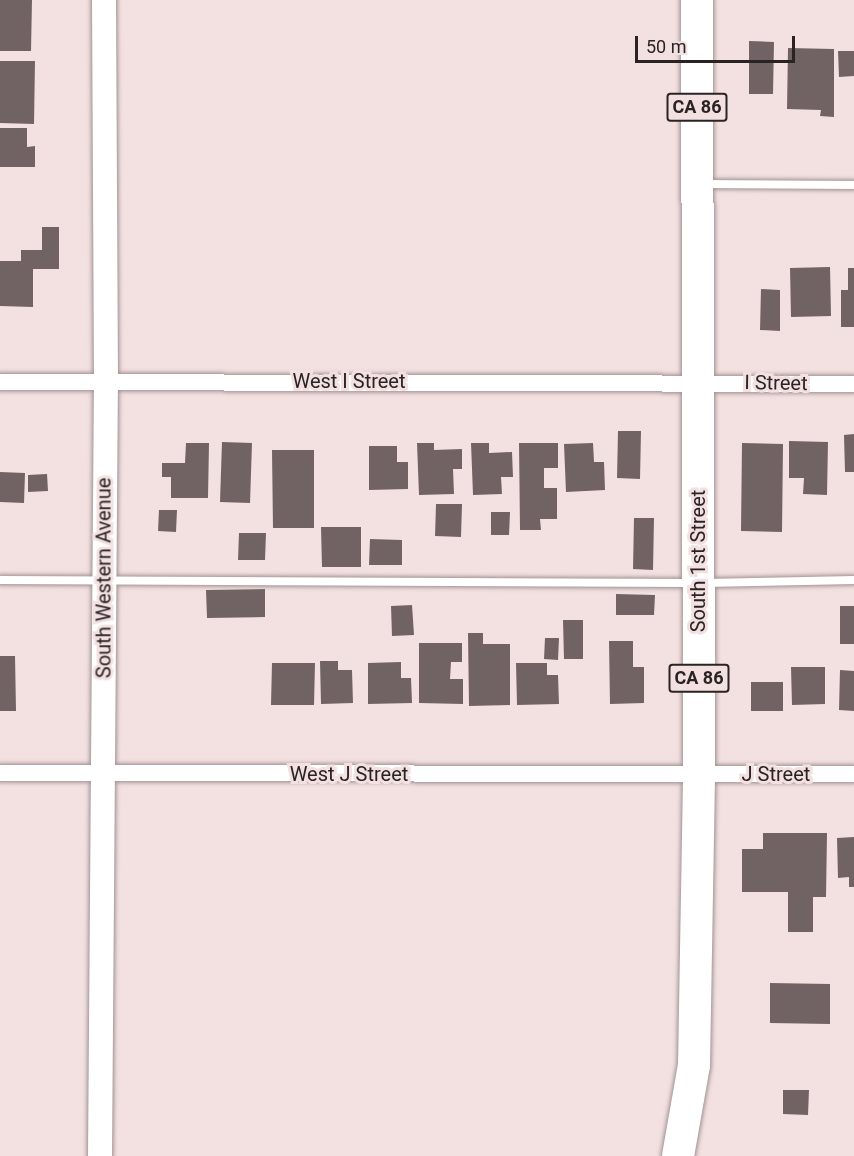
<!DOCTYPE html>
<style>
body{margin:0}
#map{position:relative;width:854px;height:1156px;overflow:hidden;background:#f3e1e2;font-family:Roboto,sans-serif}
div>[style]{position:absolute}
.building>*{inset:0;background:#716263}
.roads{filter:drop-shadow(0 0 2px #a29293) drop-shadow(0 0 2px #a29293)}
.lane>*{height:8px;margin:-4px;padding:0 4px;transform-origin:4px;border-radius:4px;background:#fff}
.street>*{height:16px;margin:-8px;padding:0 8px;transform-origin:8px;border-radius:8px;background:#fff}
.secondary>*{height:24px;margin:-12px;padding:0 12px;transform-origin:12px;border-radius:12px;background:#fff}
.highway>*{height:32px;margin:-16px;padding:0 16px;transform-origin:16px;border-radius:16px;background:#fff}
span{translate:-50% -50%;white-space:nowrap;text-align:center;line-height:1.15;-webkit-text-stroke:6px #f3e1e2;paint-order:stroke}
.shield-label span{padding:2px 4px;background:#f3e1e2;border:2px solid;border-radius:4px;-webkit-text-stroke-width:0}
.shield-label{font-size:18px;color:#292324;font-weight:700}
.street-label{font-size:20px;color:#292324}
.scale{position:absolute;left:635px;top:36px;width:160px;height:27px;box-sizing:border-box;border:3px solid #292324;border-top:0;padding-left:8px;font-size:18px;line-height:21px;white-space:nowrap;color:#292324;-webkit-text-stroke:4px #f3e1e2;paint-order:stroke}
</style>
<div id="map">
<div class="building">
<div style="clip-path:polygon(0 0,32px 0,31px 51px,0 51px)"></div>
<div style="clip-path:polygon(749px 41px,774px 42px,773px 94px,749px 94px)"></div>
<div style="clip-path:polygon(788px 48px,834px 49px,834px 117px,820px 116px,821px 110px,787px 109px)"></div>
<div style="clip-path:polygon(838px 51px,854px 51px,854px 76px,839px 77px)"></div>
<div style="clip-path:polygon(0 61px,35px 61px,34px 124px,0 123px)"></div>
<div style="clip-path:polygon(0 128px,27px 128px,27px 147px,35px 146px,35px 167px,0 167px)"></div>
<div style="clip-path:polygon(42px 227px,59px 227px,59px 269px,33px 269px,33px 307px,0 306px,0 261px,21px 261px,21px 250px,42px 250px)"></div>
<div style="clip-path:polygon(830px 267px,831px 316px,791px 317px,790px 268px)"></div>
<div style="clip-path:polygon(848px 268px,854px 268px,854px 327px,841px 327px,841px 290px,848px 290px)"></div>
<div style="clip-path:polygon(761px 289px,780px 290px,780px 331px,760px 330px)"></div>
<div style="clip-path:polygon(618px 431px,641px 431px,640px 479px,617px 478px)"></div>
<div style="clip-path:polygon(854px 434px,854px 472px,845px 472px,844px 435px)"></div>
<div style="clip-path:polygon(789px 441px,828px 442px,827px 495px,803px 494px,804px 478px,789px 478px)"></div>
<div style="clip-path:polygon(222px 442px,252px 443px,250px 503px,220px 502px)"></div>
<div style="clip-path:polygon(186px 443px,209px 443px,208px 498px,171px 498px,171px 477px,162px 477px,162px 463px,185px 463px)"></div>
<div style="clip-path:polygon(417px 443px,434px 443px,434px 450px,462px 449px,462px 469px,453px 469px,454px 494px,419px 495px)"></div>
<div style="clip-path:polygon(471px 443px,489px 443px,489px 453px,512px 452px,513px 477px,501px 477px,502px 494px,473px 495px)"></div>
<div style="clip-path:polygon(519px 443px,558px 443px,558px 468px,544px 468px,544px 488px,557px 488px,557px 519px,540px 519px,541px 530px,520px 530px)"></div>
<div style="clip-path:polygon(593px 443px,594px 462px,604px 462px,605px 490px,566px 492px,564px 444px)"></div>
<div style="clip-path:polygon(742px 443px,783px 444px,782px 532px,741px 531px)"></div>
<div style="clip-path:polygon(369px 446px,397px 446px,397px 462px,408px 462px,408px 489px,369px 490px)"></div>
<div style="clip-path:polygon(272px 450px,314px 450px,314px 528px,273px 528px)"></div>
<div style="clip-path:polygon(0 472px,25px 473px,24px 503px,0 502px)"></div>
<div style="clip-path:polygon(47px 474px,48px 491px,28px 492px,28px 475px)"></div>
<div style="clip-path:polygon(436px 504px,462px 504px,461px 537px,435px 536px)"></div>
<div style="clip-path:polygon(159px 510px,177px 510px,176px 532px,158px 531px)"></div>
<div style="clip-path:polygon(491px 512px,510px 512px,509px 535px,491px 535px)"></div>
<div style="clip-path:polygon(634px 518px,654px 518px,653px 570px,633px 569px)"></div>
<div style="clip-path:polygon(321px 527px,361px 527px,361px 567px,322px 567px)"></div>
<div style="clip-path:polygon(239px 533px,266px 533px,265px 560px,238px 560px)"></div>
<div style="clip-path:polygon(370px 539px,402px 540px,402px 565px,369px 565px)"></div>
<div style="clip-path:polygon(265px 589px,265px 617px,207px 618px,206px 590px)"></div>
<div style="clip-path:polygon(616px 594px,655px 595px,654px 615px,616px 615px)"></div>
<div style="clip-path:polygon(412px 605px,414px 635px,392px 636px,391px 606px)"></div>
<div style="clip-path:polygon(840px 606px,854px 606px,854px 644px,840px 644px)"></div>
<div style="clip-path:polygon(563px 620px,583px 620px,583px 659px,564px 659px)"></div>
<div style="clip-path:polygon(468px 633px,483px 633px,483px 644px,510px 644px,510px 705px,469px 706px)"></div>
<div style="clip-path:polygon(545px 638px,559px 638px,558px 660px,544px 659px)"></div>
<div style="clip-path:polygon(609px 641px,633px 641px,633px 667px,644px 667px,644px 703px,610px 704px)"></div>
<div style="clip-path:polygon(419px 643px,462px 643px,462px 662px,451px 662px,450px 679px,463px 679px,463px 704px,419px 703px)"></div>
<div style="clip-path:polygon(0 656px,15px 656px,16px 711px,0 711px)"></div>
<div style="clip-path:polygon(320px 661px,338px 661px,338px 670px,352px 670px,353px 703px,321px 704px)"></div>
<div style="clip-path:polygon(401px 662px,401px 678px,411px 678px,412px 703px,368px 704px,368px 663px)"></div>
<div style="clip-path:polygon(272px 663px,315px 663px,314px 705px,271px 705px)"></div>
<div style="clip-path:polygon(516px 663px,547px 663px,547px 675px,558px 675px,559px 704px,517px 705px)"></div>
<div style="clip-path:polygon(791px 667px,825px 667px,825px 704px,792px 705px)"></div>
<div style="clip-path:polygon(840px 670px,854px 671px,854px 711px,839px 710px)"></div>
<div style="clip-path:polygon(751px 682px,783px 682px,783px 711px,751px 711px)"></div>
<div style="clip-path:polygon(763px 833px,827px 833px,826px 897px,813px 897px,813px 932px,788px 932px,788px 892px,742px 892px,742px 849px,763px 849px)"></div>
<div style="clip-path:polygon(854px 837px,854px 887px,849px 887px,849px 877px,838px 878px,837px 838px)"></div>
<div style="clip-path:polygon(770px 983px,830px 984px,830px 1024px,770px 1023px)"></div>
<div style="clip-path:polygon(783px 1090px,809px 1090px,808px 1115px,783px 1114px)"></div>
</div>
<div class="roads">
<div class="lane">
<div style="left:704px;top:184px;width:150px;rotate:0.4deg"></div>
<div style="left:0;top:580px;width:693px;rotate:0.25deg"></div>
<div style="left:705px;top:583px;width:149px;rotate:-1.2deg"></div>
</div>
<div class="street">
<div style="left:0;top:382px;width:854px;rotate:0.13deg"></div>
<div style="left:0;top:773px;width:854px;rotate:0.07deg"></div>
</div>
<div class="secondary">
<div style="left:100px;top:1156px;width:775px;rotate:-89.56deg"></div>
<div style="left:106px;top:381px;width:381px;rotate:-90.3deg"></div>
</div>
<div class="highway">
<div style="left:678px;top:1156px;width:92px;rotate:-80deg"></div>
<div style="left:694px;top:1065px;width:291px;rotate:-89deg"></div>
<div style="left:699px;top:774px;width:774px;rotate:-90.15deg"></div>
</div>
</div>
<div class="shield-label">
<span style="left:697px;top:107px">CA 86</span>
<span style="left:699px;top:678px">CA 86</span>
</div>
<div class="street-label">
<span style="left:349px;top:381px">West I Street</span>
<span style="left:776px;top:383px;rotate:1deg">I Street</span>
<span style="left:698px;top:561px;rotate:-90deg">South 1st Street</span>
<span style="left:104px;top:578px;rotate:-90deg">South Western Avenue</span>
<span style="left:349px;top:774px">West J Street</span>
<span style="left:776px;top:774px">J Street</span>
</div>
<div class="scale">50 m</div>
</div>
